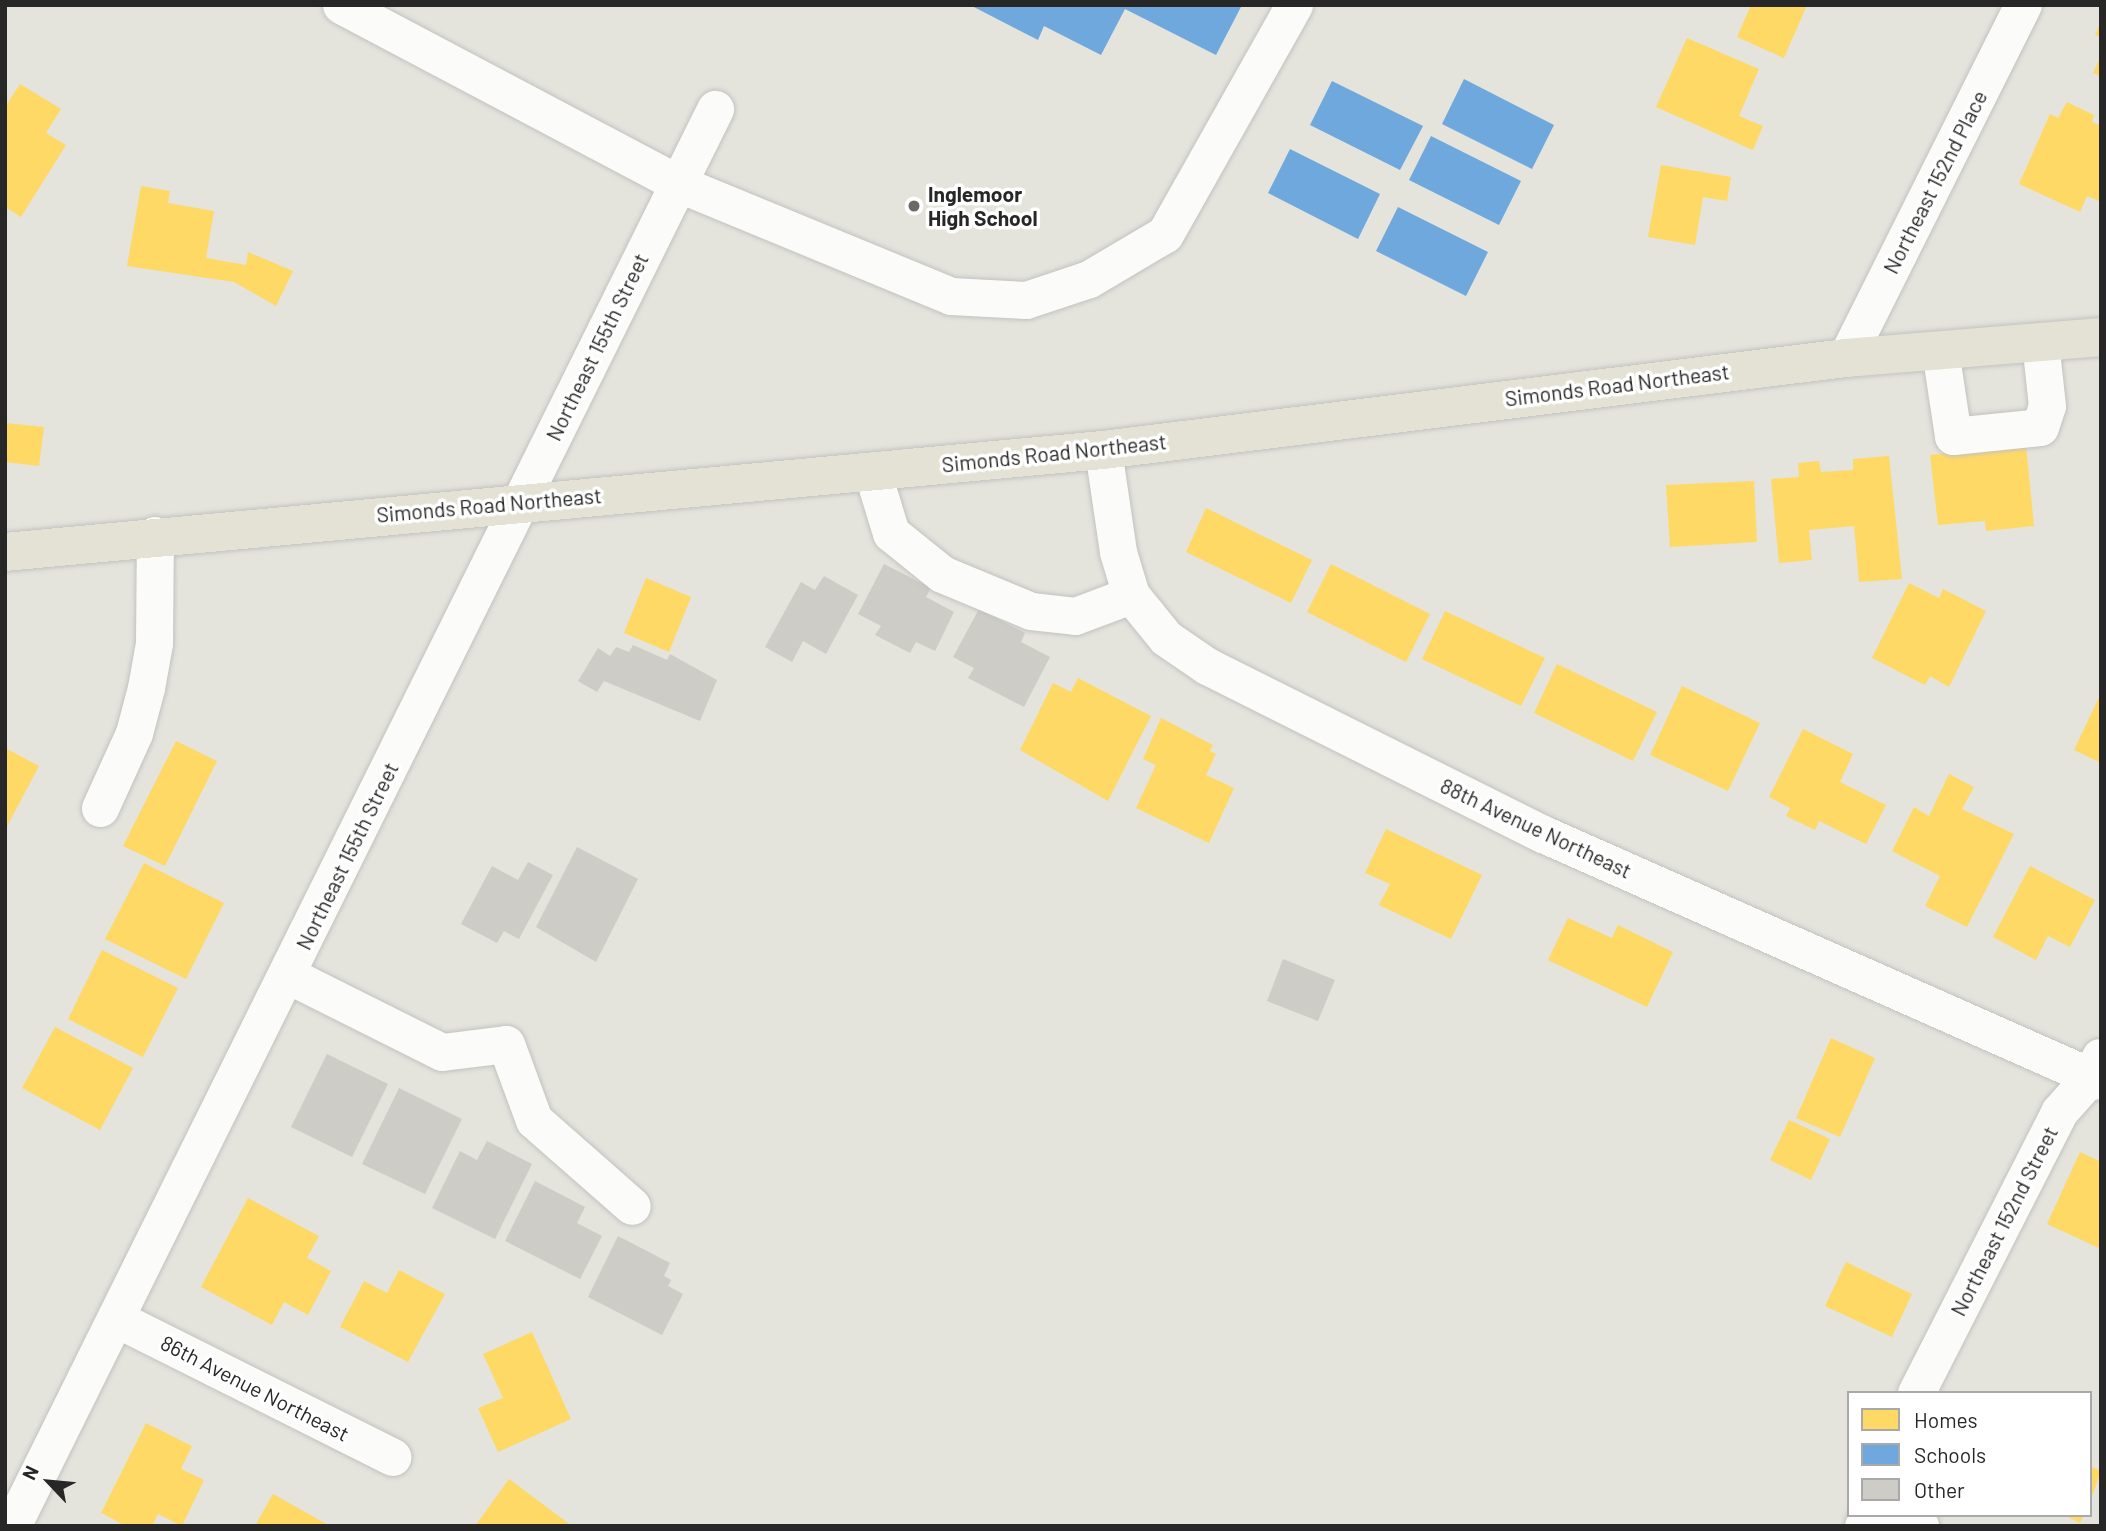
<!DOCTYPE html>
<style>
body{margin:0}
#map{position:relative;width:2106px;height:1531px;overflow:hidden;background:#e4e3dc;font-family:Barlow,sans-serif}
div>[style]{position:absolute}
.homes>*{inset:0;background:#ffd966}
.schools>*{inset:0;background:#6fa8dc}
.building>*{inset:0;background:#cdccc7}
.roads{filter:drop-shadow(0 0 2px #c2c2c1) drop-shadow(0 0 2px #c2c2c1)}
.minor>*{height:37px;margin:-18.5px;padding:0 18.5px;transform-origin:18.5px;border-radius:18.5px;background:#fbfbfa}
.major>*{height:38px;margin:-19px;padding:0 19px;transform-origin:19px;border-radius:19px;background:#e3e2d4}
.dots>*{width:19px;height:19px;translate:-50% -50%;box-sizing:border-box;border:4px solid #fff;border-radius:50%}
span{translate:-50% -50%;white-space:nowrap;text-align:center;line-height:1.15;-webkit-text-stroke:7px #fff;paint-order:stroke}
.street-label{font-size:21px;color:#272727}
.poi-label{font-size:21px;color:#272727;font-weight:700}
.left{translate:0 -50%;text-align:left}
.frame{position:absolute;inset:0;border:7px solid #272727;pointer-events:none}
.legend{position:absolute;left:1847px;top:1391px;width:245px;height:126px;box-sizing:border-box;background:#fff;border:2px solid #a9a9a9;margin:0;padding:9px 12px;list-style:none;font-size:21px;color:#272727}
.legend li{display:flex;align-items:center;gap:14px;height:35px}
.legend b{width:35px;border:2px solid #a9a9a9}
.north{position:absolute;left:14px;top:1447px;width:70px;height:70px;-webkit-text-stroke:5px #fff;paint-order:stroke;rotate:296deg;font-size:19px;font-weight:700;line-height:28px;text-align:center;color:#272727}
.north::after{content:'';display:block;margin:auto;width:24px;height:32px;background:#272727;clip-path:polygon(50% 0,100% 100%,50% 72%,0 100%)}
</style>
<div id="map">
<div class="homes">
<div style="clip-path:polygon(1751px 5px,1807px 5px,1784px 58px,1737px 37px)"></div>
<div style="clip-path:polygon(2101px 21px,2101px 37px,2095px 35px)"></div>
<div style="clip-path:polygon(1687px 38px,1759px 69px,1739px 116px,1763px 126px,1753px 150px,1656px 107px)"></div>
<div style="clip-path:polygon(2101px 56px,2101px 76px,2093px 73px)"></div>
<div style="clip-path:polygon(20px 84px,61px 109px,46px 133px,66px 145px,21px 217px,5px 207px,5px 107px)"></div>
<div style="clip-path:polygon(2067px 102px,2094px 115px,2092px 122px,2101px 126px,2101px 202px,2087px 196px,2080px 212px,2019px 184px,2050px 114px,2058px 118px)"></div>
<div style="clip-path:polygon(1661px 165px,1731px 177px,1727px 201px,1703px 197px,1695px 245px,1648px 237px)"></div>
<div style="clip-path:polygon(141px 186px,170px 191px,168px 203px,214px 211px,206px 258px,246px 265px,248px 252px,293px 271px,276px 306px,234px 282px,127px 266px)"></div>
<div style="clip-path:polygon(5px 423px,44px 427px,39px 466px,5px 462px)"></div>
<div style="clip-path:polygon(2026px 445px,2034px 526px,1986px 531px,1985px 521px,1938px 525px,1930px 455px)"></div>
<div style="clip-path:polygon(1889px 456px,1902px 579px,1859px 582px,1854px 526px,1809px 530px,1812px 560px,1779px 563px,1771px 479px,1799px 477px,1798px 463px,1819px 461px,1821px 472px,1853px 470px,1853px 459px)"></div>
<div style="clip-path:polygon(1754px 481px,1757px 542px,1670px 547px,1666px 485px)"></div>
<div style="clip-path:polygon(1206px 508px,1312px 560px,1291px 603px,1186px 552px)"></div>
<div style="clip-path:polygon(1331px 564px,1430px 614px,1406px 662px,1307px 612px)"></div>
<div style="clip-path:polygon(646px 578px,691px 597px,669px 652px,624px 633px)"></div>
<div style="clip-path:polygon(1909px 583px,1939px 598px,1943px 589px,1986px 611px,1949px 687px,1930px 676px,1925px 685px,1872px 658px)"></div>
<div style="clip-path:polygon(1445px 611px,1545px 658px,1521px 706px,1422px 659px)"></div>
<div style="clip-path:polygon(1557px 664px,1657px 712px,1633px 761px,1534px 713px)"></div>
<div style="clip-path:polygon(1078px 678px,1151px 716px,1108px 801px,1020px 750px,1053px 683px,1071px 692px)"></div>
<div style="clip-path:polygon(1682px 686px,1760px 723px,1728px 791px,1650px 755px)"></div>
<div style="clip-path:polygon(2101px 693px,2101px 763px,2074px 750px)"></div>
<div style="clip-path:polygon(1161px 718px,1213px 745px,1210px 751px,1216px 754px,1206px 775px,1234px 788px,1209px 843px,1136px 808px,1156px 765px,1143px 759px)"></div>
<div style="clip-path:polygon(1803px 729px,1853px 754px,1840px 782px,1886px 805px,1866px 844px,1819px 821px,1815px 830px,1786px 816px,1790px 808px,1769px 797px)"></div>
<div style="clip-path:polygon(176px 741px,217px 761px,165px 866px,123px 846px)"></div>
<div style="clip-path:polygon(5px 748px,39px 766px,5px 830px)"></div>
<div style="clip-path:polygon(1949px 774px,1974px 787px,1962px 809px,2014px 834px,1967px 927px,1925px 906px,1940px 876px,1892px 851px,1914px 807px,1929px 816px)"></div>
<div style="clip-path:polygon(1386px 829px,1482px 875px,1451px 939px,1379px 905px,1390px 884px,1365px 873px)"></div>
<div style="clip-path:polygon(144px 863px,224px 903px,186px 979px,105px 939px)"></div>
<div style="clip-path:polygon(2030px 866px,2095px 900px,2070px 947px,2048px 936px,2036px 960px,1993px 937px)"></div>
<div style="clip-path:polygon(1568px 918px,1612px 938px,1618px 925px,1673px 952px,1647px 1007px,1548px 960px)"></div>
<div style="clip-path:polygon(102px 950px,178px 988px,143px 1057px,68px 1019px)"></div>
<div style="clip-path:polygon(55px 1027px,133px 1068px,100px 1130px,22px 1088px)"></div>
<div style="clip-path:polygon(1831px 1038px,1875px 1058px,1840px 1137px,1796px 1118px)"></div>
<div style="clip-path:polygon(1789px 1120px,1830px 1139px,1811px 1180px,1770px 1160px)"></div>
<div style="clip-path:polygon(2080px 1152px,2101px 1162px,2101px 1249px,2047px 1224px)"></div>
<div style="clip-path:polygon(248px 1198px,319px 1236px,307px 1258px,331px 1271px,308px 1315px,284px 1302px,272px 1325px,201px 1287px)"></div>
<div style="clip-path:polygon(1846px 1262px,1912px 1294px,1892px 1337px,1825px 1306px)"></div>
<div style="clip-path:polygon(399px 1270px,445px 1294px,408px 1362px,340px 1327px,364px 1281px,387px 1293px)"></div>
<div style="clip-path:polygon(532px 1332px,571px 1419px,498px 1452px,478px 1408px,503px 1398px,483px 1354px)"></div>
<div style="clip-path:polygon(146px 1423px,192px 1446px,181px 1469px,204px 1480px,182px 1526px,158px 1514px,152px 1526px,126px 1526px,101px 1513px)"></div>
<div style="clip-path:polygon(2090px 1466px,2101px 1471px,2090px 1502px)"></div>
<div style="clip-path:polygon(509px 1479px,572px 1526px,475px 1526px)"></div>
<div style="clip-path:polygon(273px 1494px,330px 1526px,255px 1526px)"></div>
<div style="clip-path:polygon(2064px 1515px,2084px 1515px,2080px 1523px)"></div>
</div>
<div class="schools">
<div style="clip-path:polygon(970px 5px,1242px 5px,1216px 55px,1125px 9px,1101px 55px,1044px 26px,1038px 40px)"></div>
<div style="clip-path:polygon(1464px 79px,1554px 125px,1532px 169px,1442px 124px)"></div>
<div style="clip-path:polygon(1332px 81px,1423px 126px,1400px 170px,1310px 125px)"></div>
<div style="clip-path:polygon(1431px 136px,1521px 181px,1499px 225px,1409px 180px)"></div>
<div style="clip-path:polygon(1290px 149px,1380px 194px,1358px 239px,1268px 193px)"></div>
<div style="clip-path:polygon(1398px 207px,1488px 252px,1466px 296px,1376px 251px)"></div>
</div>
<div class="building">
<div style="clip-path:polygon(884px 564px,931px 588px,926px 597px,954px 612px,935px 651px,916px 642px,910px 653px,875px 635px,881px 626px,858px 614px)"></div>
<div style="clip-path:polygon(824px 576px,858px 595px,826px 654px,803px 641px,792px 662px,765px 647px,801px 582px,815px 590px)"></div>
<div style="clip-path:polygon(979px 609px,1025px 633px,1021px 642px,1050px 657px,1024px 707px,968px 678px,974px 668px,953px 657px)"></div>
<div style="clip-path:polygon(633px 645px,667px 660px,670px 654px,717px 680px,700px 721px,604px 681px,597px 692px,578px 681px,598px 648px,610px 656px,616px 647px,629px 652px)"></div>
<div style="clip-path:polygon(577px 847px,638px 879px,596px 962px,536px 927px)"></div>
<div style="clip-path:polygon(528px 862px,553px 875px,519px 939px,504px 931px,497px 943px,461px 924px,492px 866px,518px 880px)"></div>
<div style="clip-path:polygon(1283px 959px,1335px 980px,1318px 1021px,1267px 1001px)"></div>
<div style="clip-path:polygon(327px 1054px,388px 1084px,352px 1157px,291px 1127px)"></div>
<div style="clip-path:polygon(399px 1088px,462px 1119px,425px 1194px,362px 1164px)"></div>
<div style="clip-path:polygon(487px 1141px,532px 1164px,495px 1239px,432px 1208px,460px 1151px,477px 1160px)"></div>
<div style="clip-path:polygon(535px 1181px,585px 1207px,577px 1223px,602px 1236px,580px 1279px,505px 1241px)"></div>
<div style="clip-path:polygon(618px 1236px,670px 1263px,664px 1276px,671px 1280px,668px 1286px,683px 1294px,662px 1335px,588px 1297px)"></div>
</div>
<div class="roads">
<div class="minor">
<div style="left:341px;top:5px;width:380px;rotate:27.9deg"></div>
<div style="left:677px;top:183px;width:296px;rotate:22.4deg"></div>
<div style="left:951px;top:296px;width:75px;rotate:3.1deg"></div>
<div style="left:1026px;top:300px;width:66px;rotate:-18.4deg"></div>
<div style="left:1089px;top:279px;width:88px;rotate:-30.6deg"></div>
<div style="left:1165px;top:234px;width:263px;rotate:-60.6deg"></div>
<div style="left:1940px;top:350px;width:87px;rotate:81.4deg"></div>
<div style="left:1953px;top:436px;width:87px;rotate:-5.9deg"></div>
<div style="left:2040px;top:427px;width:22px;rotate:-72deg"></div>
<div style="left:2047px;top:406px;width:64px;rotate:-96.2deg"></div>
<div style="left:1846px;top:358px;width:395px;rotate:-63.4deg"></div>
<div style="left:1103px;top:450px;width:103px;rotate:81.6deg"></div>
<div style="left:1118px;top:552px;width:45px;rotate:73.2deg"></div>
<div style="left:1131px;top:595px;width:55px;rotate:50.9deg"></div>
<div style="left:1166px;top:638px;width:50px;rotate:34.3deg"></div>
<div style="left:1207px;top:666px;width:376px;rotate:26.6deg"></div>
<div style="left:1543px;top:834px;width:610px;rotate:23.88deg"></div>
<div style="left:872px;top:471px;width:65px;rotate:73deg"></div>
<div style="left:891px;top:533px;width:65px;rotate:38.8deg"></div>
<div style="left:942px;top:574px;width:96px;rotate:22.6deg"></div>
<div style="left:1031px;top:611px;width:44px;rotate:6.5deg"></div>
<div style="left:1075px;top:616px;width:60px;rotate:-20.6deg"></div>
<div style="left:100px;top:808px;width:82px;rotate:-65.6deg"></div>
<div style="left:134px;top:733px;width:47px;rotate:-75.1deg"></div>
<div style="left:146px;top:688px;width:46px;rotate:-79.9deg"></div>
<div style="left:154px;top:643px;width:108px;rotate:-89.5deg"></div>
<div style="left:288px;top:975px;width:172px;rotate:26.6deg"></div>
<div style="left:442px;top:1052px;width:64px;rotate:-7.1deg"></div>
<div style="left:506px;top:1044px;width:81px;rotate:69.8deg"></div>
<div style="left:534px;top:1120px;width:130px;rotate:41.3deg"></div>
<div style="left:117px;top:1319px;width:308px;rotate:26.6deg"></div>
<div style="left:1916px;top:1393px;width:315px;rotate:-63deg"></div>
<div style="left:2059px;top:1112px;width:48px;rotate:-48.4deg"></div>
<div style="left:2091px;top:1076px;width:21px;rotate:-65deg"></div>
<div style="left:1898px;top:1515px;width:25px;rotate:27deg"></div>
<div style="left:12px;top:1526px;width:1582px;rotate:-63.61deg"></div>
<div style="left:1863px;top:1526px;width:12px;rotate:-66deg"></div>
</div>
<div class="major">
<div style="left:5px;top:552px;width:1103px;rotate:-5.31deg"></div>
<div style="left:1103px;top:450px;width:749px;rotate:-7.06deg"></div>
<div style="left:1846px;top:358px;width:256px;rotate:-4.7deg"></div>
</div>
</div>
<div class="dots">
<div style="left:914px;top:206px;background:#696966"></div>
</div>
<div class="street-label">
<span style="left:1935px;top:182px;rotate:-63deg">Northeast 152nd Place</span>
<span style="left:597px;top:347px;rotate:-64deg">Northeast 155th Street</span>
<span style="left:1617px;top:385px;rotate:-7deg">Simonds Road Northeast</span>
<span style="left:1054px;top:453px;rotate:-6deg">Simonds Road Northeast</span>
<span style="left:489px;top:505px;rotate:-5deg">Simonds Road Northeast</span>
<span style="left:1536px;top:828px;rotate:25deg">88th Avenue Northeast</span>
<span style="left:347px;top:856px;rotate:-64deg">Northeast 155th Street</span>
<span style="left:2004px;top:1221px;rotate:-63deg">Northeast 152nd Street</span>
<span style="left:255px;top:1388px;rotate:27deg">86th Avenue Northeast</span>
</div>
<div class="poi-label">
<span class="left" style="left:928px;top:206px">Inglemoor<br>High School</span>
</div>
<div class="frame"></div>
<ul class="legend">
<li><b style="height:19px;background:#ffd966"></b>Homes</li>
<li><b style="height:19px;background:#6fa8dc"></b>Schools</li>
<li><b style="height:19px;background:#cdccc7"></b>Other</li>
</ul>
<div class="north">N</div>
</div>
